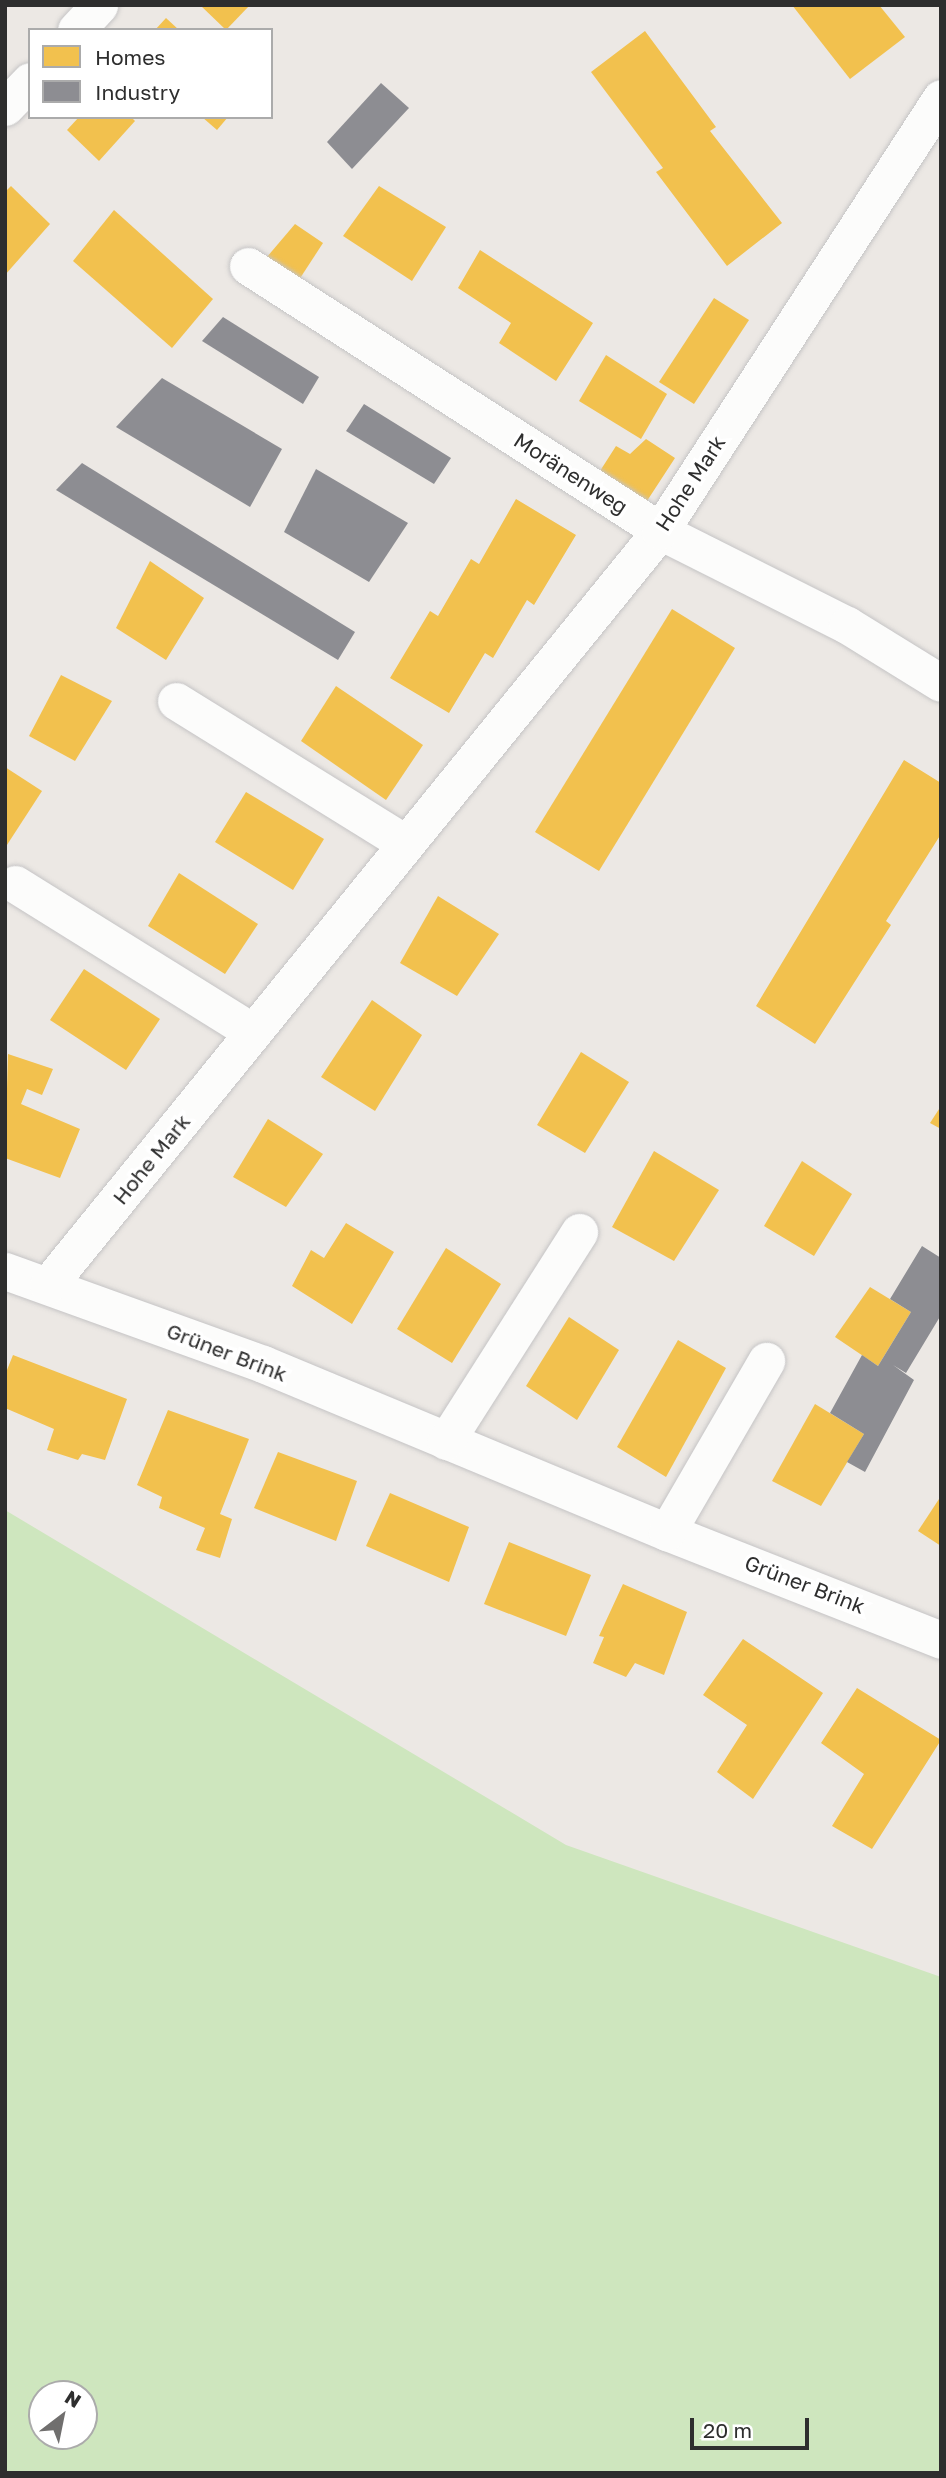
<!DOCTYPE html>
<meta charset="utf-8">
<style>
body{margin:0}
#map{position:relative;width:946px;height:2478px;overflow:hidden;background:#ece8e4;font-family:"Golos Text",sans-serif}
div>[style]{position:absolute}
.green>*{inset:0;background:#cee6be}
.homes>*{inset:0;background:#f2c14e}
.industry>*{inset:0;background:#8d8d92}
.roads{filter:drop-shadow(0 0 2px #c5c4c5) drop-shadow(0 0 2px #c5c4c5)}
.minor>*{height:37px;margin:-18.5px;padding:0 18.5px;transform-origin:18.5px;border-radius:18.5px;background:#fcfcfb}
span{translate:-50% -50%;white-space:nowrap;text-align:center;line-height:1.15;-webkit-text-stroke:7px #fff;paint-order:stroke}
.street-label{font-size:21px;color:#2e2e2e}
.frame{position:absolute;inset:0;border:7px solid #2e2e2e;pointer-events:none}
.legend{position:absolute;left:28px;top:28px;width:245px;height:91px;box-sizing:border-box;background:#fff;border:2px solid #ababab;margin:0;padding:9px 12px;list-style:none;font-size:21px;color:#2e2e2e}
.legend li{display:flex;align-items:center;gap:14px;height:35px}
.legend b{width:35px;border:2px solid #ababab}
.north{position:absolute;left:28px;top:2380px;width:70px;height:70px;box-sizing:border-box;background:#fff;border:2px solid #ababab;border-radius:50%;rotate:32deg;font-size:19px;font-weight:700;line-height:28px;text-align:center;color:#2e2e2e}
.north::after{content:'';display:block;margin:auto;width:24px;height:32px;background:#706f6e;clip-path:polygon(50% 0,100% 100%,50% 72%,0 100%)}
.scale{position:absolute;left:690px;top:2418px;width:119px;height:32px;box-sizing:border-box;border:4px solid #2e2e2e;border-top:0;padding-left:9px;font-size:21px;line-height:24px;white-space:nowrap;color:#2e2e2e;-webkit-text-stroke:5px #fff;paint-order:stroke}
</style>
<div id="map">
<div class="green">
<div style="clip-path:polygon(evenodd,5px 1510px,566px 1845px,941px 1977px,941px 2473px,5px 2473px,5px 1510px,42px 2394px,84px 2394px,84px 2436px,42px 2436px,42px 2394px)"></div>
</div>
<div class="homes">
<div style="clip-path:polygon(200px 5px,250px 5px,226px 30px)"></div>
<div style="clip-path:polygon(792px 5px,879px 5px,905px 37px,850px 79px)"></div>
<div style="clip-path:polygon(166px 18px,179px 30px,155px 30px)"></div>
<div style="clip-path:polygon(645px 31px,716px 127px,710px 131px,782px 223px,727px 266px,656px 172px,663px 168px,591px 72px)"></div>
<div style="clip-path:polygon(79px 117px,131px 117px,135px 121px,99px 161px,67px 130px)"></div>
<div style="clip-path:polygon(202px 117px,228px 117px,217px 130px)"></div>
<div style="clip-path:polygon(11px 186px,50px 224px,5px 275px,5px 192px)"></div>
<div style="clip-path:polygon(379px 186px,446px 227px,412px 281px,343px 236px)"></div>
<div style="clip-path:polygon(114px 210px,213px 299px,172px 348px,73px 261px)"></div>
<div style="clip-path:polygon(295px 224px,323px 243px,295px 286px,261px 264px)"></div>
<div style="clip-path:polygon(480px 250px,593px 323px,556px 381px,499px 343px,511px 323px,458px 288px)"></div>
<div style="clip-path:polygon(714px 298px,749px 320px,694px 404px,659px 382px)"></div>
<div style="clip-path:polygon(606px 355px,667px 394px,641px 439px,579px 401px)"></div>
<div style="clip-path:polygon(646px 439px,675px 458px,645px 504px,600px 471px,616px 446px,630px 454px)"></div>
<div style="clip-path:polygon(516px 499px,576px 535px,534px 605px,527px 600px,493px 658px,485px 653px,449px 713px,390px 678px,430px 611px,438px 616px,471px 559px,479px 564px)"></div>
<div style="clip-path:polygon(150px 561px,204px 598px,166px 660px,116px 628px)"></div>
<div style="clip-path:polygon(672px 609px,735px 648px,599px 871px,535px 832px)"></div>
<div style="clip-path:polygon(61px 675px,112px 701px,75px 761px,29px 736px)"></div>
<div style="clip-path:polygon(336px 686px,423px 745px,386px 800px,301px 741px)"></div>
<div style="clip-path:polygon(904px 760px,941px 783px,941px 834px,886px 921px,891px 925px,815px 1044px,756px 1006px)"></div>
<div style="clip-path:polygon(5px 767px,42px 791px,5px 848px)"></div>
<div style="clip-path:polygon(246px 792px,324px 839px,293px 890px,215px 842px)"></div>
<div style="clip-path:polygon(179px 873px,258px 924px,225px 974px,148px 926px)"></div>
<div style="clip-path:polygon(438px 896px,499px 934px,457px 996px,400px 963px)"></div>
<div style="clip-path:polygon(84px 969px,160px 1019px,126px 1070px,50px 1020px)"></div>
<div style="clip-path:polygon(372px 1000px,422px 1035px,375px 1111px,321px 1077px)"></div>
<div style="clip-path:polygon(581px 1052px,629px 1082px,585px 1153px,537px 1125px)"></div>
<div style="clip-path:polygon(8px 1054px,53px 1069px,42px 1095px,27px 1089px,21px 1104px,80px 1129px,60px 1178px,5px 1158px)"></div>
<div style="clip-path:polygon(941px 1106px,941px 1129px,930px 1123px)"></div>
<div style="clip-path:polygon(268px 1119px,323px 1154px,286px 1207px,233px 1177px)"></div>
<div style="clip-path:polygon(654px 1151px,719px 1190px,674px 1261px,612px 1227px)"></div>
<div style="clip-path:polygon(802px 1161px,852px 1194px,814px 1256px,764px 1226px)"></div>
<div style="clip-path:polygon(346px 1223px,394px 1252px,352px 1324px,292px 1286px,311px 1250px,324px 1258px)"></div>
<div style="clip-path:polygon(446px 1248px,501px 1284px,452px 1363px,397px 1329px)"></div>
<div style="clip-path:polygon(870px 1287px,911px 1312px,878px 1366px,835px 1337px)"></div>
<div style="clip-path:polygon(569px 1317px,619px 1350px,577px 1420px,526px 1386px)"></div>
<div style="clip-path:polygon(678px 1340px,726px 1368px,666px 1477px,617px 1447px)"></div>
<div style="clip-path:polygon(13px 1355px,127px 1399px,105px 1460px,82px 1454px,78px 1460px,47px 1450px,54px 1429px,5px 1408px,5px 1375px)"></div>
<div style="clip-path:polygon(815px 1404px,864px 1434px,821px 1506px,772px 1481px)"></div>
<div style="clip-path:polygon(168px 1410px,249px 1439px,220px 1514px,232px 1519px,220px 1558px,196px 1550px,205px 1528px,159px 1508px,162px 1497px,137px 1485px)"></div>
<div style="clip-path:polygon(278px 1452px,357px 1481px,336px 1541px,254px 1508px)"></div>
<div style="clip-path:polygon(390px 1493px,469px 1527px,449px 1582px,366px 1546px)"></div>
<div style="clip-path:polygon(941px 1496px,941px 1546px,918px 1531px)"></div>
<div style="clip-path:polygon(509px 1542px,591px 1575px,566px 1636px,484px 1604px)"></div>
<div style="clip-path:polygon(623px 1584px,687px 1612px,664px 1675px,635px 1663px,626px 1677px,593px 1663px,604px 1637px,599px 1636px)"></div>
<div style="clip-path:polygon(743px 1639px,823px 1693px,753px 1799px,717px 1772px,747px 1725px,703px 1695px)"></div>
<div style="clip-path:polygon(857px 1688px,941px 1740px,872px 1849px,832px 1826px,864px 1774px,821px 1743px)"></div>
</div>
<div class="industry">
<div style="clip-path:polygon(381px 83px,409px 108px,352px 169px,327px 142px)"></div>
<div style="clip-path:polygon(223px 317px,319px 377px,303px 404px,202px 341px)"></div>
<div style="clip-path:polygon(162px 378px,282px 449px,250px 507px,116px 427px)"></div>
<div style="clip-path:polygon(364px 404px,451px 458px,434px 484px,346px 431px)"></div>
<div style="clip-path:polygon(82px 463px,355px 632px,338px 660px,56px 490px)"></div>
<div style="clip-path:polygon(316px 469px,408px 523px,369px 582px,284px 532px)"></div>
<div style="clip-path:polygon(922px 1246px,941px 1258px,941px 1315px,906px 1373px,893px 1365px,914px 1380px,865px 1472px,847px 1462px,864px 1434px,830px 1413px,862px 1355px,878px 1366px,911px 1312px,890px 1299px)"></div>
</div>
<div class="roads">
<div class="minor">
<div style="left:76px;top:30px;width:34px;rotate:-47deg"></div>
<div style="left:5px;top:107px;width:36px;rotate:-46deg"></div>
<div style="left:248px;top:266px;width:490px;rotate:32.7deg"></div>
<div style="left:660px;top:531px;width:209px;rotate:26.7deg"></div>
<div style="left:847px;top:625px;width:110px;rotate:31.7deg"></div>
<div style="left:176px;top:701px;width:269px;rotate:31.8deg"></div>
<div style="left:15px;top:884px;width:280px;rotate:31.9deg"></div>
<div style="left:5px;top:1271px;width:274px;rotate:19.8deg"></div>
<div style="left:263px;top:1364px;width:438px;rotate:22.6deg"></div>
<div style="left:667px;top:1532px;width:295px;rotate:21.5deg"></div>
<div style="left:48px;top:1285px;width:971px;rotate:-50.93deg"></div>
<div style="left:660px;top:531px;width:516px;rotate:-57.02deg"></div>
<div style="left:446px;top:1441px;width:248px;rotate:-57.5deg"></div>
<div style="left:667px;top:1532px;width:198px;rotate:-59.9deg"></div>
</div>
</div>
<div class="street-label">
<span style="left:571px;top:473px;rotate:33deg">Moränenweg</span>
<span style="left:690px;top:483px;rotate:-57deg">Hohe Mark</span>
<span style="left:151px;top:1159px;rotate:-51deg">Hohe Mark</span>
<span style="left:227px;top:1352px;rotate:21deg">Grüner Brink</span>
<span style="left:805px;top:1584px;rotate:21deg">Grüner Brink</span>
</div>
<div class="frame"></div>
<ul class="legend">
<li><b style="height:19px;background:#f2c14e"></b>Homes</li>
<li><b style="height:19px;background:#8d8d92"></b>Industry</li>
</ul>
<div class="north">N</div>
<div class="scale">20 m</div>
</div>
